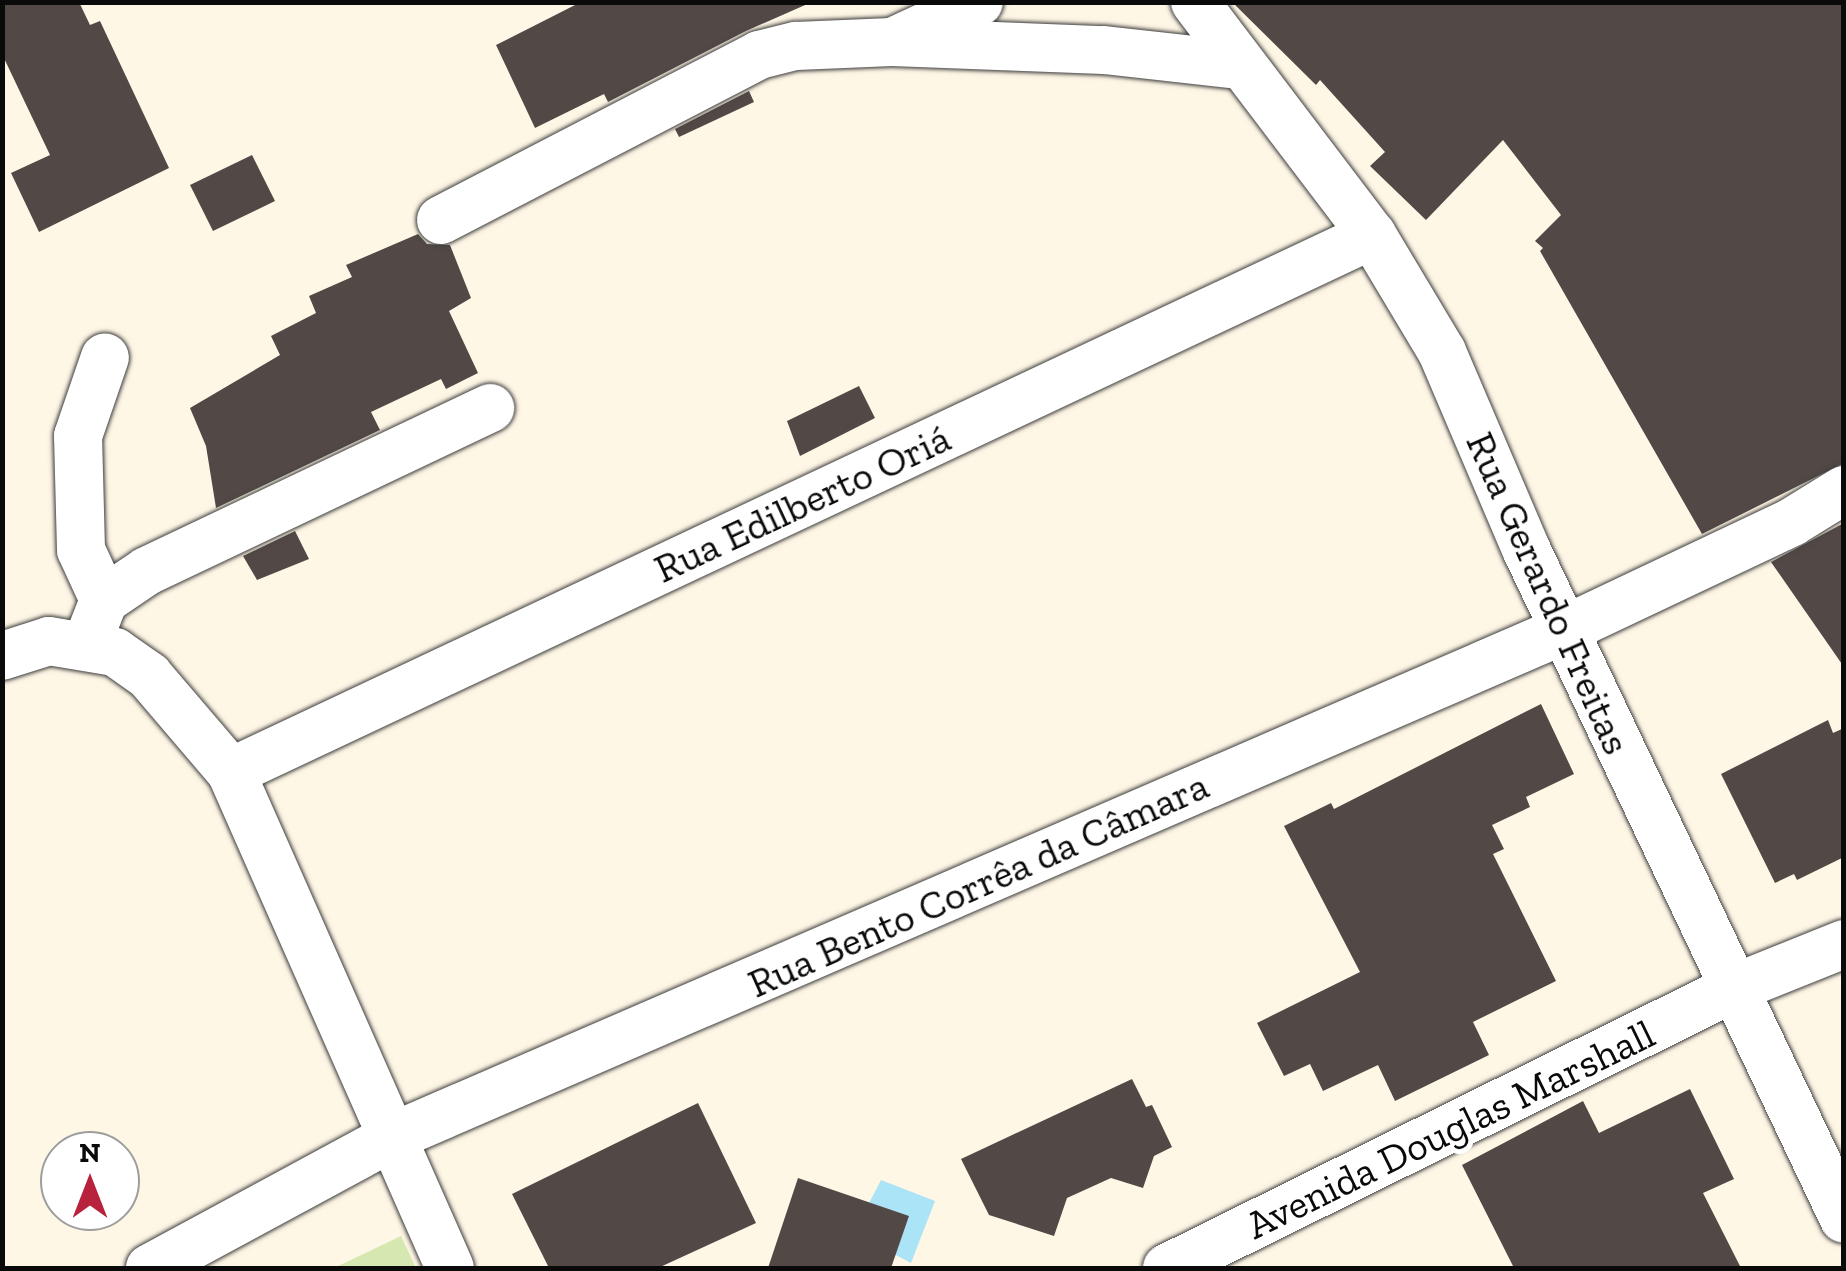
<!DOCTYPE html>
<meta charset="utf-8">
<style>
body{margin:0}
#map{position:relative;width:1846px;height:1271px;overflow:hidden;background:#fff7e6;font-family:"Zilla Slab",serif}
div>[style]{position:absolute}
.green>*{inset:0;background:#d5e8b1}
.water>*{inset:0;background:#abe4f6}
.building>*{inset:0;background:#524946}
.roads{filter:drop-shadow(0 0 2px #3d3d3d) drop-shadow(0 0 2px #3d3d3d)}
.minor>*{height:48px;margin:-24px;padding:0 24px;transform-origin:24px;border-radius:24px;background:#fff}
span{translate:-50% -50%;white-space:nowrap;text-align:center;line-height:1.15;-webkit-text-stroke:10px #fff;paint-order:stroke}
.street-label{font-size:40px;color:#0a0a0a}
.frame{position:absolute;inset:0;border:5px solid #0a0a0a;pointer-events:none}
.north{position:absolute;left:40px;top:1131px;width:100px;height:100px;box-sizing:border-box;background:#fff;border:2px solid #9d9d9d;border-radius:50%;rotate:0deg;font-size:28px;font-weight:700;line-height:40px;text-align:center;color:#0a0a0a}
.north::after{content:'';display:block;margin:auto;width:35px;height:45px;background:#b9223d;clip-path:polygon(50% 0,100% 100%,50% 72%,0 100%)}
</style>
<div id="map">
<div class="green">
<div style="clip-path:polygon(401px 1236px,416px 1268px,334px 1268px)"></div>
</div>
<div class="water">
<div style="clip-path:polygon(881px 1180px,935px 1201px,911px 1263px,884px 1249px,866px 1209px)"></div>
</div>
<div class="building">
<div style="clip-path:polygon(2px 2px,79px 2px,90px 25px,100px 21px,169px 168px,39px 232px,11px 173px,50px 155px,2px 54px)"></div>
<div style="clip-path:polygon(581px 2px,812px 2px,746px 31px,608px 102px,604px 94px,535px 128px,496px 45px)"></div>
<div style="clip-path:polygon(1232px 2px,1844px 2px,1844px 463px,1702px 534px,1540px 251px,1543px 248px,1535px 241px,1561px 215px,1503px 140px,1426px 220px,1370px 166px,1385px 152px,1320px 80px,1316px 85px)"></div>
<div style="clip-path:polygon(749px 91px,754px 102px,679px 137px,675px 129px)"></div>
<div style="clip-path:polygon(252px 155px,275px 201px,213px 231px,190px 185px)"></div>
<div style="clip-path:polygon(418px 234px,427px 244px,450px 245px,471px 298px,449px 311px,478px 373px,446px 389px,441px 379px,371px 412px,380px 430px,216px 508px,206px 446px,190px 408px,280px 355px,271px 336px,316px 313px,309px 296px,352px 277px,346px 265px)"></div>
<div style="clip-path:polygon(859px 386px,875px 418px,800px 456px,787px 421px)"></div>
<div style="clip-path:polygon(1844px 523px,1844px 667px,1771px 562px)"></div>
<div style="clip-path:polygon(295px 531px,309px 559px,257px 580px,243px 556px)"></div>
<div style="clip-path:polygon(1541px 704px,1574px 774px,1526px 797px,1530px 807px,1492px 825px,1504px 849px,1493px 854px,1556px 981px,1473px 1022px,1489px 1055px,1395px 1101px,1378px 1065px,1323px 1091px,1310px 1064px,1284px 1076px,1257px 1023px,1360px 972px,1284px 826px,1331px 803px,1334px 809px)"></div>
<div style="clip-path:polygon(1828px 720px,1833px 733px,1844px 728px,1844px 857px,1797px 880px,1794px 874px,1775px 883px,1721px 774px)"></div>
<div style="clip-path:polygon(1132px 1079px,1146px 1107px,1152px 1105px,1172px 1147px,1154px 1156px,1143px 1188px,1111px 1178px,1067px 1198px,1054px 1236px,989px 1215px,961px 1159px)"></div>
<div style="clip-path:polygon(1690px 1089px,1734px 1179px,1703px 1193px,1741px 1268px,1514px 1268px,1462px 1165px,1583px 1101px,1599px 1133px)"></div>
<div style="clip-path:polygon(698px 1103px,756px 1223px,658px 1268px,549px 1268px,512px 1194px)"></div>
<div style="clip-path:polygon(798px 1178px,909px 1216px,891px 1268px,768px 1268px)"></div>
</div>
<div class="roads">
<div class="minor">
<div style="left:1195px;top:2px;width:293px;rotate:52.8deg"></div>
<div style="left:1372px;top:235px;width:136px;rotate:59.1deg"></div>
<div style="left:1442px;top:352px;width:216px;rotate:66.9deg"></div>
<div style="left:1527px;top:551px;width:739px;rotate:64.61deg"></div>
<div style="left:899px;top:39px;width:88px;rotate:-24.8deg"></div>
<div style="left:441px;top:220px;width:358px;rotate:-27.4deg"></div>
<div style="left:759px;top:55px;width:38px;rotate:-14deg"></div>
<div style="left:796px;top:46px;width:96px;rotate:-2.4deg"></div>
<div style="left:892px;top:42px;width:212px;rotate:2.2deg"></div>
<div style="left:1104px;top:50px;width:137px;rotate:6.3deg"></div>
<div style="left:104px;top:600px;width:55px;rotate:-114.7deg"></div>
<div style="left:81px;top:550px;width:114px;rotate:-91.5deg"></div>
<div style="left:78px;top:436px;width:83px;rotate:-71.1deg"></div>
<div style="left:86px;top:646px;width:49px;rotate:-68.6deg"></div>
<div style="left:104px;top:600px;width:52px;rotate:-34deg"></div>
<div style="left:147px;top:571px;width:380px;rotate:-25.4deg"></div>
<div style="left:2px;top:656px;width:49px;rotate:-17.7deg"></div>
<div style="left:49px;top:641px;width:67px;rotate:9.5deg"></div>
<div style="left:115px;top:652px;width:42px;rotate:35.2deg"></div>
<div style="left:149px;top:676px;width:126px;rotate:49.5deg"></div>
<div style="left:231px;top:772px;width:542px;rotate:66.18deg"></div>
<div style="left:231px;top:772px;width:1261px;rotate:-25.2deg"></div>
<div style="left:150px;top:1268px;width:275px;rotate:-28.4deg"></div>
<div style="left:392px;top:1137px;width:1277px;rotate:-23.39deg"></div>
<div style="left:1564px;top:630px;width:252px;rotate:-25.3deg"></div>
<div style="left:1792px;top:522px;width:61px;rotate:-31.6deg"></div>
<div style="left:1167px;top:1268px;width:630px;rotate:-26.28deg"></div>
<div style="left:1732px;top:989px;width:121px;rotate:-21.9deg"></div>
</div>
</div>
<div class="street-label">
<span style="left:802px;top:503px;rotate:-25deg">Rua Edilberto Oriá</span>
<span style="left:1549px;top:593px;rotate:66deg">Rua Gerardo Freitas</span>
<span style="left:978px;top:884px;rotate:-24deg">Rua Bento Corrêa da Câmara</span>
<span style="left:1450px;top:1129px;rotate:-26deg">Avenida Douglas Marshall</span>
</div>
<div class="frame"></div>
<div class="north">N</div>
</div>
